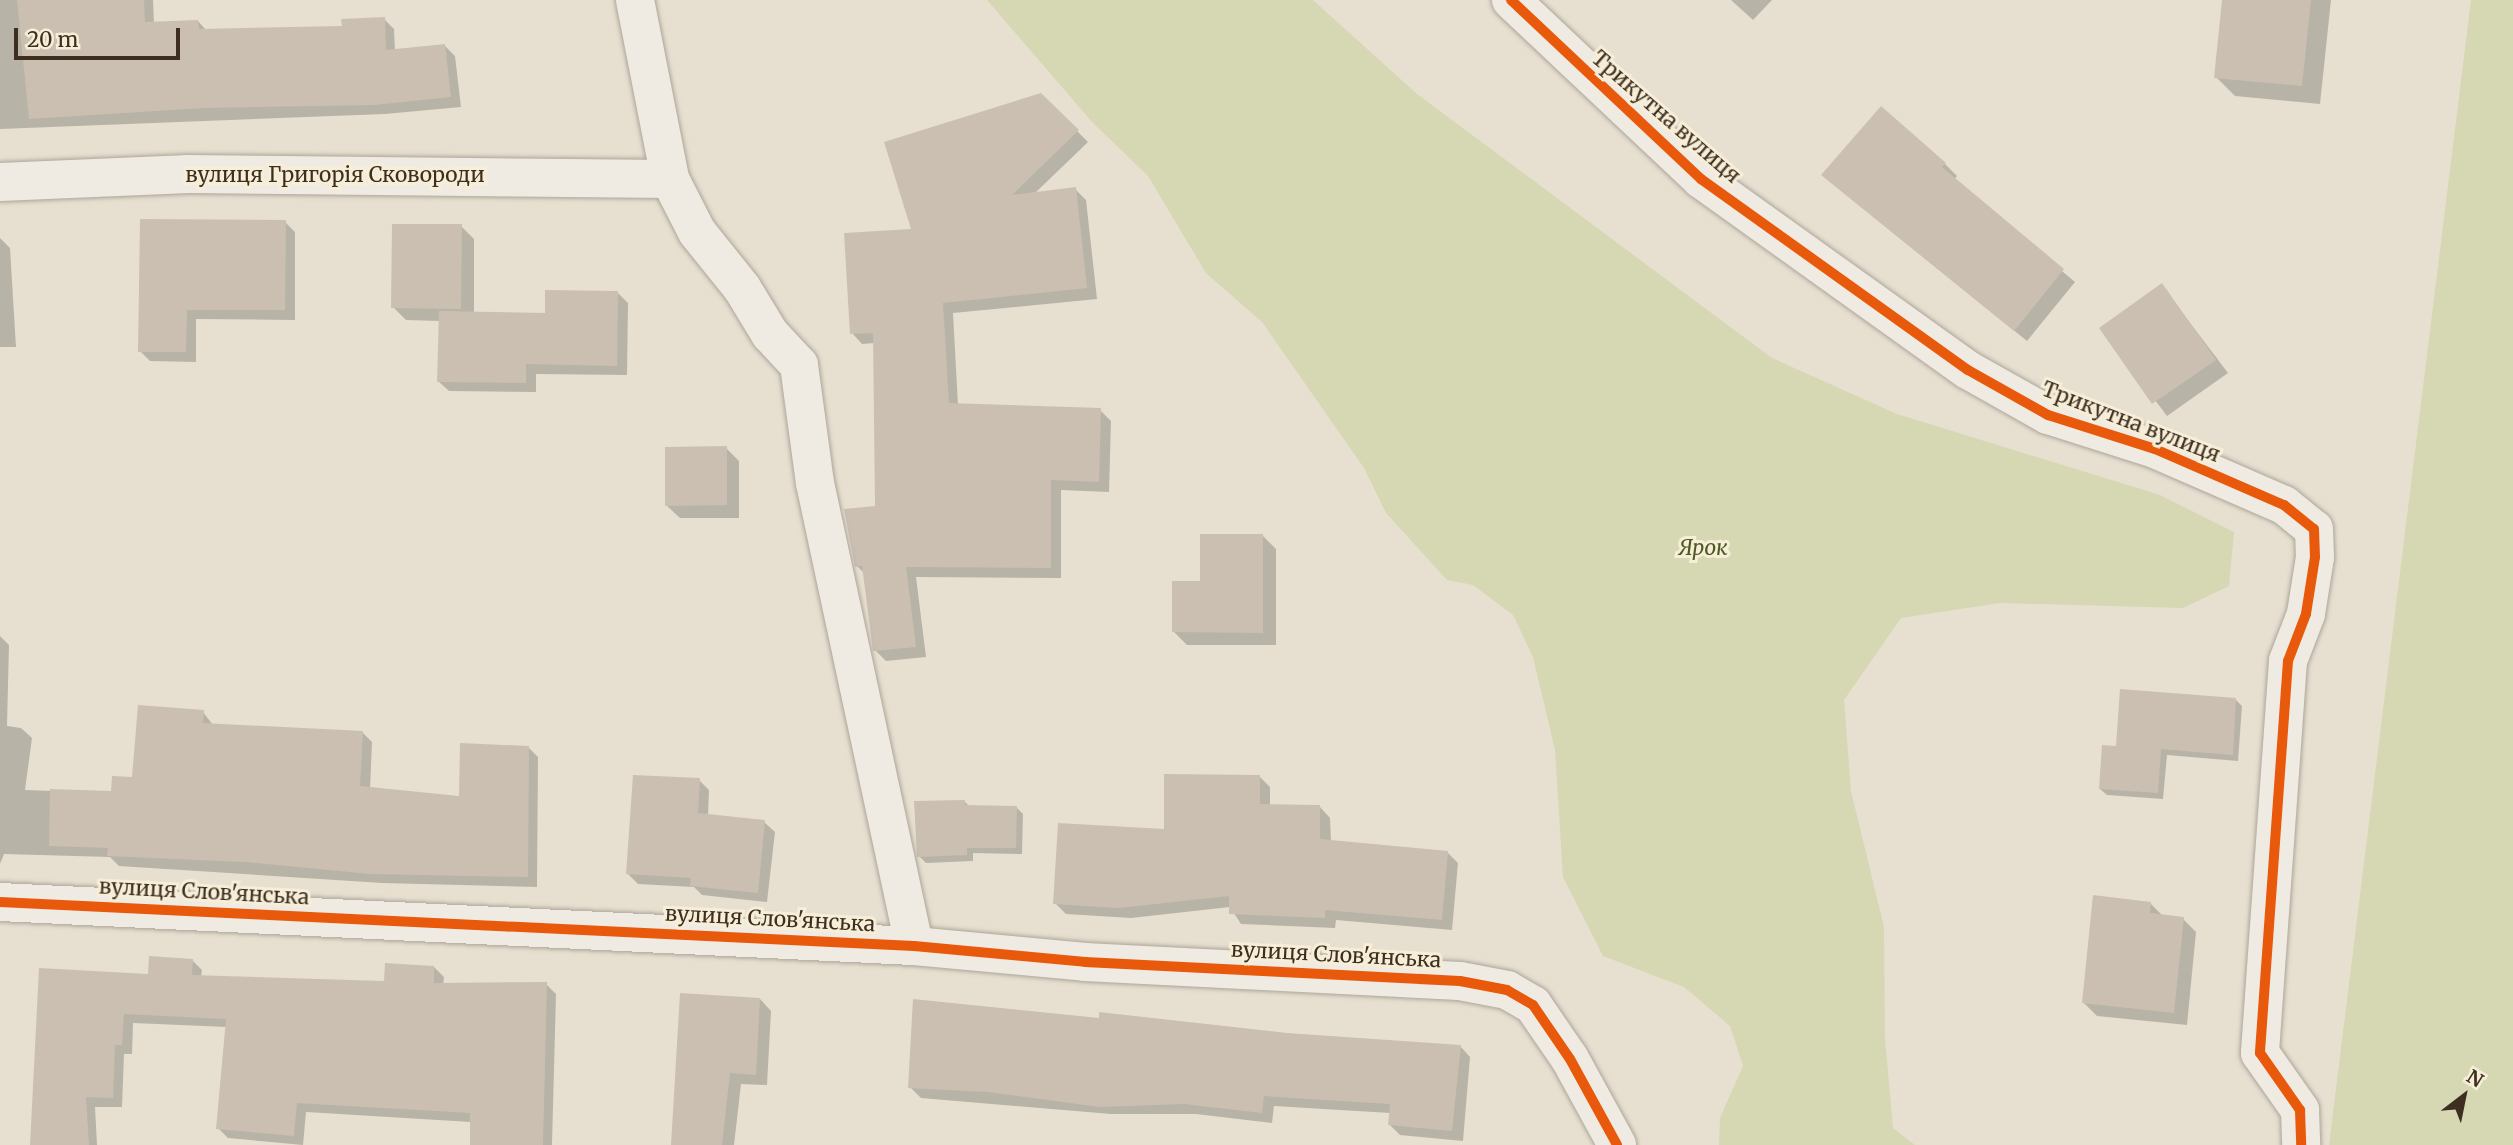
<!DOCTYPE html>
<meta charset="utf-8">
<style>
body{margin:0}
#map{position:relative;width:2513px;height:1145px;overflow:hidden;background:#e7e0d1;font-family:Merriweather,serif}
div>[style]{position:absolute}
.green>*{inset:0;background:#d6d7b3}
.shadow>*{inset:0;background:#0003}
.building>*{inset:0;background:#cbbfb2}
.roads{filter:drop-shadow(0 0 2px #ada599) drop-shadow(0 0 2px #ada599)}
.street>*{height:38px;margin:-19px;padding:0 19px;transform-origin:19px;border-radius:19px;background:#efebe3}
.cycleway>*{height:10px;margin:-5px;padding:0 5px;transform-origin:5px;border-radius:5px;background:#e8590c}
span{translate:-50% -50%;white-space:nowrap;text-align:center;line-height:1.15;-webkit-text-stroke:6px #f7eed8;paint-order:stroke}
.street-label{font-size:21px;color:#3d2e20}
.park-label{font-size:21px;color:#4d5a26;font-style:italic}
.north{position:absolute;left:2429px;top:1061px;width:70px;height:70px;-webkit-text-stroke:5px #f7eed8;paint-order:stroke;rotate:32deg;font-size:19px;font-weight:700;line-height:28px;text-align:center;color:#3d2e20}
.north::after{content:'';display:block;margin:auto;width:24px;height:32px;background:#3d2e20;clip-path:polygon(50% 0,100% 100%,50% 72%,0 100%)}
.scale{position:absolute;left:14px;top:28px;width:166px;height:32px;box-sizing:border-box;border:4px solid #3d2e20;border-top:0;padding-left:9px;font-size:21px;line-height:24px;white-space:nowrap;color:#3d2e20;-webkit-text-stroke:5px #f7eed8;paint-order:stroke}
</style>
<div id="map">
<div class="green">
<div style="clip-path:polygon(987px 0,1313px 0,1417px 94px,1772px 358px,1897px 414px,2160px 495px,2234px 532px,2229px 586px,2183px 608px,2000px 603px,1901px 618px,1844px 700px,1851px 791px,1884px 927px,1885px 1039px,1893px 1128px,1915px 1145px,1719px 1145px,1720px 1118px,1743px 1066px,1730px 1026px,1684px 987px,1603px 956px,1563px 877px,1555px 750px,1533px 657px,1513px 615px,1473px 585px,1447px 580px,1386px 513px,1364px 468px,1262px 322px,1206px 273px,1148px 176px,1092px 122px)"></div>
<div style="clip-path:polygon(2471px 0,2513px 0,2513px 1145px,2329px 1145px)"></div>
</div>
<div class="shadow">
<div style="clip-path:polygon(0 0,153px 0,154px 24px,198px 21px,206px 30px,344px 28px,384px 19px,394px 29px,395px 51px,445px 46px,455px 56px,461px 107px,385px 114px,0 129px)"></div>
<div style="clip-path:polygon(1731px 0,1772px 0,1753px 20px)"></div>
<div style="clip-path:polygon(2224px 0,2331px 0,2320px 104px,2235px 96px,2216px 77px)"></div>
<div style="clip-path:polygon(1041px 95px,1088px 142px,1034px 194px,1075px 189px,1086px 200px,1097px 299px,953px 313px,958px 405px,1100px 410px,1111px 421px,1109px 492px,1061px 490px,1061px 578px,916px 577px,926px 657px,886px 661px,875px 650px,865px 574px,857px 566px,877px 507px,875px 343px,862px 344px,852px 333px,914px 231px)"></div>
<div style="clip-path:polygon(1945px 164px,1957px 176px,1954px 180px,2075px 282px,2027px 341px,1824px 175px)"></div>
<div style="clip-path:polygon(285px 222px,295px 232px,295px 320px,196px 319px,196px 362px,150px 361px,140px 351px)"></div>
<div style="clip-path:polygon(461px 226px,474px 239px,474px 313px,546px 314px,618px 293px,628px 303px,627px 375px,536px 374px,536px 392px,449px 391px,438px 381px,440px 321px,406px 320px,393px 307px)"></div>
<div style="clip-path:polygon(0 238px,10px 248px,16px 347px,0 347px)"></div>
<div style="clip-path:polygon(2162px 286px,2228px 373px,2167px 416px,2101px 328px)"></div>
<div style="clip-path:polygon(726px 448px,739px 461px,739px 518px,680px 518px,666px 505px)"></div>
<div style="clip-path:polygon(1263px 536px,1276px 549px,1276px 645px,1187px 645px,1174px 632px,1202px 583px)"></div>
<div style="clip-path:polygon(0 636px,9px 645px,7px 726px,21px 728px,32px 738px,25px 790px,112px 793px,134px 779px,203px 712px,213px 725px,362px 732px,372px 742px,370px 789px,460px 798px,528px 747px,538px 757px,537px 887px,382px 883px,119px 866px,110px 857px,4px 854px,0 864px)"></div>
<div style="clip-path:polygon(2236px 700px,2242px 706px,2238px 761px,2167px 755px,2163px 799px,2107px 795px,2100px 789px,2118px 748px)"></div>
<div style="clip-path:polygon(1259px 776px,1270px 787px,1270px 806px,1320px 807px,1330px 818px,1331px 842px,1447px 852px,1458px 863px,1452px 930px,1336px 920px,1335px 928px,1241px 924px,1230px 907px,1131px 918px,1066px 914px,1055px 903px)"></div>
<div style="clip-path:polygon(699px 780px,709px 790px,708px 816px,764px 822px,775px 832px,767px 902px,702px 895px,694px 887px,638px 884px,627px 873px)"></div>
<div style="clip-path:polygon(964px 801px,970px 807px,1016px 807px,1023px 814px,1022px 854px,973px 853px,973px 861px,926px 863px,919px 856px)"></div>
<div style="clip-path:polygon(2150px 903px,2163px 916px,2183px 919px,2196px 932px,2187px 1025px,2097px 1016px,2084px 1003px)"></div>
<div style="clip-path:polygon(192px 960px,202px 970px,201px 977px,385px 983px,434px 967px,444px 977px,443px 985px,546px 984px,556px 994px,552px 1145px,471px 1145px,471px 1122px,306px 1112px,303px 1145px,228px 1138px,218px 1128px,227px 1027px,133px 1023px,132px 1054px,124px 1054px,122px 1107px,95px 1107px,97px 1145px,32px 1145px,150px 975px)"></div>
<div style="clip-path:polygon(760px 999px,771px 1011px,767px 1085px,741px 1084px,734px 1145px,672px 1145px)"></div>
<div style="clip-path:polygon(1101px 1020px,1460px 1046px,1470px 1057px,1463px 1141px,1400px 1135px,1389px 1124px,1390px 1113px,1274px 1106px,1272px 1123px,1196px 1114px,1111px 1114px,921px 1098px,910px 1087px)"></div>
</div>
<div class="building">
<div style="clip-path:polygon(17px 0,144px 0,145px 22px,198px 20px,199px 29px,342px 26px,341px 19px,385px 17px,386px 50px,445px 44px,451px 97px,374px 105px,204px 108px,29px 119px)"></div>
<div style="clip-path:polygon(2222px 0,2311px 0,2302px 86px,2214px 78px)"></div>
<div style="clip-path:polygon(1041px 93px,1079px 130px,1012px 195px,1076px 187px,1087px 288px,943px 303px,949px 403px,1101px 408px,1099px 482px,1051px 480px,1051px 568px,906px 567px,916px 647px,873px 651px,862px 566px,855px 567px,844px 509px,875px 506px,873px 333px,850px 334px,844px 233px,911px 229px,884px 142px)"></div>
<div style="clip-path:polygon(1881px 106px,1946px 163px,1942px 167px,2064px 269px,2014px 331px,1821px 175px)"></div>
<div style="clip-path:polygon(140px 219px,286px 220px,285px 310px,187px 310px,186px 352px,138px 352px)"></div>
<div style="clip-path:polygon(392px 224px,462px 224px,461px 309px,391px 308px)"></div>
<div style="clip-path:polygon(2162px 283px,2216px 360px,2152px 404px,2099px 328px)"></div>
<div style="clip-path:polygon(545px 290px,618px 291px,617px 366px,526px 364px,526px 383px,437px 382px,439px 311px,545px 313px)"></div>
<div style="clip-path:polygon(727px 446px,727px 505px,665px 506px,665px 447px)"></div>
<div style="clip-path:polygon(1200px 534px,1263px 534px,1263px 633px,1172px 632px,1172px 581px,1200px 581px)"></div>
<div style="clip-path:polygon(2120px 689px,2236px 698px,2233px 755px,2161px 749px,2158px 793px,2099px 789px,2102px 745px,2116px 746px)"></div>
<div style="clip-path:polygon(138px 705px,204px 710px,203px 723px,363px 731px,360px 786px,459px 796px,460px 743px,529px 746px,528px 877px,370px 874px,245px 862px,107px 856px,108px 848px,49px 846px,50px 789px,111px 791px,112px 776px,132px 777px)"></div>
<div style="clip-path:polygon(1164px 774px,1260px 775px,1260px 804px,1320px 805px,1320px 839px,1448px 851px,1442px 920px,1325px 910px,1325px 918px,1229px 914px,1229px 896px,1119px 908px,1053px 904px,1058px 823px,1164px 829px)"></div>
<div style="clip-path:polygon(633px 775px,700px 778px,698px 813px,765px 820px,758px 893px,690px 886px,691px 878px,626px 874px)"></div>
<div style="clip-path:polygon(965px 800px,965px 805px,1017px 806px,1016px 848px,967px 848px,967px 855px,917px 857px,914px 801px)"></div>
<div style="clip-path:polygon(2093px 895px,2151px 902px,2150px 913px,2184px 917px,2174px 1013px,2082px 1003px)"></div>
<div style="clip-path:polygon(149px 956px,193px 959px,192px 975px,384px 981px,385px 963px,434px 966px,434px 983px,547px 982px,543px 1145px,470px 1145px,470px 1113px,297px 1103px,294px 1136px,216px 1129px,226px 1019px,124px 1014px,122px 1045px,115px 1045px,113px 1098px,86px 1097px,89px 1145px,30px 1145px,39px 968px,148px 974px)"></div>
<div style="clip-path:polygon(680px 993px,760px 998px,756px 1075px,730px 1073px,722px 1145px,671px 1145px)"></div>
<div style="clip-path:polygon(913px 999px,1099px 1018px,1099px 1012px,1287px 1033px,1461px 1045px,1452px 1131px,1388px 1125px,1390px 1104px,1264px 1096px,1262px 1113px,1184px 1104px,1100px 1107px,987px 1092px,908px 1088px)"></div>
</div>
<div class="roads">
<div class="street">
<div style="left:635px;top:0;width:182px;rotate:78.9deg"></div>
<div style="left:670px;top:179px;width:59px;rotate:63deg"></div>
<div style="left:697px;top:232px;width:72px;rotate:51.2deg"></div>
<div style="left:742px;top:288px;width:54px;rotate:58.7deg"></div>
<div style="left:770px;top:334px;width:42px;rotate:46.9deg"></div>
<div style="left:799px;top:365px;width:119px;rotate:82.3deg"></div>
<div style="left:815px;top:483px;width:473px;rotate:77.9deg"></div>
<div style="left:1511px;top:0;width:261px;rotate:43.3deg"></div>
<div style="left:1701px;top:179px;width:328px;rotate:35.6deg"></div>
<div style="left:1968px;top:370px;width:92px;rotate:29.4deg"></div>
<div style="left:2048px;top:415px;width:112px;rotate:17.6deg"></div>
<div style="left:2155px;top:449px;width:141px;rotate:23.5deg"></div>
<div style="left:2284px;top:505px;width:38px;rotate:39deg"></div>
<div style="left:2314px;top:529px;width:28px;rotate:88deg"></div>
<div style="left:2315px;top:557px;width:58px;rotate:99deg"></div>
<div style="left:2306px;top:614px;width:50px;rotate:111deg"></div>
<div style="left:2288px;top:661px;width:393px;rotate:94.1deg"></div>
<div style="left:2260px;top:1053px;width:70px;rotate:54.9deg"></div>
<div style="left:2300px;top:1110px;width:35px;rotate:88deg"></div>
<div style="left:0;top:182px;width:189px;rotate:-2.4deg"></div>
<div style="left:189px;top:174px;width:481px;rotate:0.6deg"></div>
<div style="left:0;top:902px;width:915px;rotate:2.76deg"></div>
<div style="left:914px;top:946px;width:172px;rotate:5.3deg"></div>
<div style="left:1085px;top:962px;width:375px;rotate:2.9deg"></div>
<div style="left:1460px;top:981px;width:48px;rotate:10.8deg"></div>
<div style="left:1507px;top:990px;width:30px;rotate:30deg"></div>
<div style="left:1533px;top:1005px;width:65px;rotate:55.6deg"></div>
<div style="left:1570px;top:1059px;width:98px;rotate:61.3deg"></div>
</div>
</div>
<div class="cycleway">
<div style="left:1511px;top:0;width:261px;rotate:43.3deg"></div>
<div style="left:1701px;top:179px;width:328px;rotate:35.6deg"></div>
<div style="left:1968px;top:370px;width:92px;rotate:29.4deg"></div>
<div style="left:2048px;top:415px;width:112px;rotate:17.6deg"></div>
<div style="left:2155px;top:449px;width:141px;rotate:23.5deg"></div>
<div style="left:2284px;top:505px;width:38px;rotate:39deg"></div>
<div style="left:2314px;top:529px;width:28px;rotate:88deg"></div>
<div style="left:2315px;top:557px;width:58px;rotate:99deg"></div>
<div style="left:2306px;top:614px;width:50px;rotate:111deg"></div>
<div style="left:2288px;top:661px;width:393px;rotate:94.1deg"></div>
<div style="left:2260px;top:1053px;width:70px;rotate:54.9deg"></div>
<div style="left:2300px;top:1110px;width:35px;rotate:88deg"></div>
<div style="left:0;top:902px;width:915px;rotate:2.76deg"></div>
<div style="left:914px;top:946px;width:172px;rotate:5.3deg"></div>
<div style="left:1085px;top:962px;width:375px;rotate:2.9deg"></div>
<div style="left:1460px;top:981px;width:48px;rotate:10.8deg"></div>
<div style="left:1507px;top:990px;width:30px;rotate:30deg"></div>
<div style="left:1533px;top:1005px;width:65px;rotate:55.6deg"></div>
<div style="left:1570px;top:1059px;width:98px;rotate:61.3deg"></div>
</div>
<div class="street-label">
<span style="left:1666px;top:117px;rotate:41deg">Трикутна вулиця</span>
<span style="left:335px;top:175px">вулиця Григорія Сковороди</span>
<span style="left:2131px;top:422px;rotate:21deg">Трикутна вулиця</span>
<span style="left:204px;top:892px;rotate:3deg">вулиця Слов'янська</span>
<span style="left:770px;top:919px;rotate:3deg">вулиця Слов'янська</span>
<span style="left:1336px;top:955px;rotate:3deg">вулиця Слов'янська</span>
</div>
<div class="park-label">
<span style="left:1703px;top:548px">Ярок</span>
</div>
<div class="north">N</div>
<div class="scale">20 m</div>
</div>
